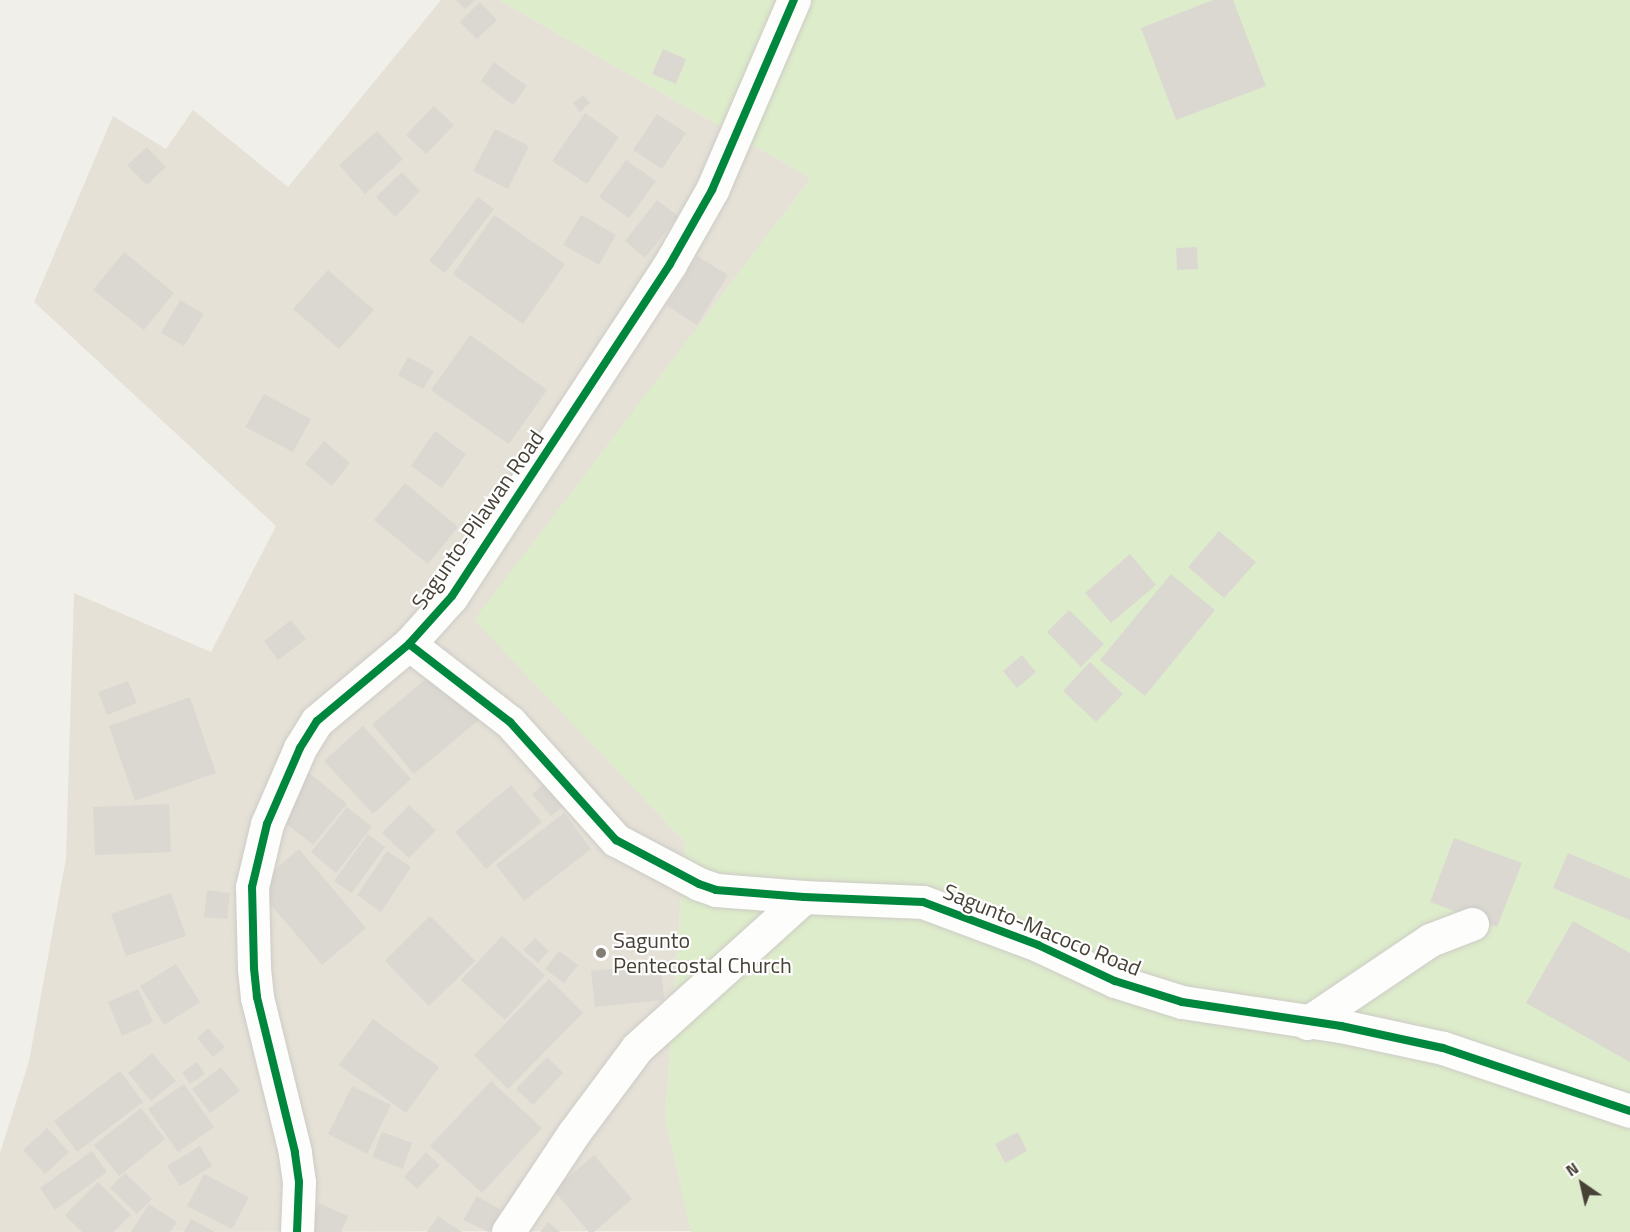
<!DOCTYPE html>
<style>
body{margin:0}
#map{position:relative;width:1630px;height:1232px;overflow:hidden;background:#f1efea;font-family:"Titillium Web",sans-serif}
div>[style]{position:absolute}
.residential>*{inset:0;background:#e5e1d7}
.green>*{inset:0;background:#ddecca}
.building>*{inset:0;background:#dbd8d2}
.roads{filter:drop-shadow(0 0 2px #cdcbc6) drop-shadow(0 0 2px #cdcbc6)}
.street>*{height:33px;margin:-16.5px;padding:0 16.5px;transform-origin:16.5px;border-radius:16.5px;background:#fdfdfc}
.cycleway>*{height:8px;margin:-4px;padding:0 4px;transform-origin:4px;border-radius:4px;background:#00873e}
.dots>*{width:16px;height:16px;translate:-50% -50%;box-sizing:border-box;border:3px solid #fff;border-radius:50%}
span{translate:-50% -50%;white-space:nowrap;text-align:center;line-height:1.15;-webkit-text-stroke:4.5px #fff;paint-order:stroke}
.street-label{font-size:22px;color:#474136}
.poi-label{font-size:22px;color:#474136}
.left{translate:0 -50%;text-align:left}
.north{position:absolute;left:1552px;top:1154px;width:60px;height:60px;-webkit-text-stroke:4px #fff;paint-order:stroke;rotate:326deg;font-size:16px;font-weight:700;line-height:24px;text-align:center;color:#474136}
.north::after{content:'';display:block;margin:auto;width:21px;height:27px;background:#474136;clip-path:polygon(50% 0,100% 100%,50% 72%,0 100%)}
</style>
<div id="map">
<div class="residential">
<div style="clip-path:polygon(441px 0,499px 0,811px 178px,475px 620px,685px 842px,665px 1119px,692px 1231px,0 1232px,0 1153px,29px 1061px,66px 858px,74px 593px,211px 652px,276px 526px,34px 302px,113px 116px,166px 149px,193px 110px,288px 187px)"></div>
</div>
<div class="green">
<div style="clip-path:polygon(499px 0,1630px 0,1630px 1232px,691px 1232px,665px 1119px,685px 842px,474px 620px,811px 178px)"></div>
</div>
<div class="building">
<div style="clip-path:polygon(456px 0,475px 0,465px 9px)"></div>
<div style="clip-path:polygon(1213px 0,1233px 0,1266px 86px,1176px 120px,1141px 28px)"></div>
<div style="clip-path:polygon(480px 2px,497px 20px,477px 39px,460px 22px)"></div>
<div style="clip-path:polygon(663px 49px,686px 59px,676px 84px,652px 74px)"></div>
<div style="clip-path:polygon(494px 62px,527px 86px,513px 105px,481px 81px)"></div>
<div style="clip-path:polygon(583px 95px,590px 103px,580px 112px,573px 103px)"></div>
<div style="clip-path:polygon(434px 106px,454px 125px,426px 154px,406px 135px)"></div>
<div style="clip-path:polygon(585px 113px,619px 137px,587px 184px,552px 161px)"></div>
<div style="clip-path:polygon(657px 114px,686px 133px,662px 169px,633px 150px)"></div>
<div style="clip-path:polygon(495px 129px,529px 146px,508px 189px,473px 171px)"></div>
<div style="clip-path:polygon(377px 131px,403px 159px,365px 194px,339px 165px)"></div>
<div style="clip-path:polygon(147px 147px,166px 167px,147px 185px,127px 165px)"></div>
<div style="clip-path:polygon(626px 160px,656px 181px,629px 218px,599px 197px)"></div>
<div style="clip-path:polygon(402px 172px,420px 191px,395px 217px,376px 197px)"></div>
<div style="clip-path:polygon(478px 197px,494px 209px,445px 273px,429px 261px)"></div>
<div style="clip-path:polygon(657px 200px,678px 216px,645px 258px,625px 241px)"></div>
<div style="clip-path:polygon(494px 215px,565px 264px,523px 324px,453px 274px)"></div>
<div style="clip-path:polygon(581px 215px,616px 235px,599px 265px,563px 245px)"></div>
<div style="clip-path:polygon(1197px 247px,1198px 269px,1177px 270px,1176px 248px)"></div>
<div style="clip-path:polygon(124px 252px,174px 293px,144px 330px,93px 290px)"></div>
<div style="clip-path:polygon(697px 256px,728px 275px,697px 325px,667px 306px)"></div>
<div style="clip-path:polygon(328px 270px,374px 310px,339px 349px,293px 309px)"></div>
<div style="clip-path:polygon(180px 300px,204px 314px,184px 346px,161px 333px)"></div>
<div style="clip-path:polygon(470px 335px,547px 390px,509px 444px,431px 390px)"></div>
<div style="clip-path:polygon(408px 357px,434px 371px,423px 389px,398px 375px)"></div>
<div style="clip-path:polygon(264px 394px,311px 419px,293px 452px,245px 427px)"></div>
<div style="clip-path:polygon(435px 431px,466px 454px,442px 488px,411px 466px)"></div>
<div style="clip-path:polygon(324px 441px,350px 463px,332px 486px,305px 464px)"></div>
<div style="clip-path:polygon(405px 483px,458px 527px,428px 564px,374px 520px)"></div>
<div style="clip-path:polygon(1219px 531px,1256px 562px,1224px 598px,1188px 567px)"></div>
<div style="clip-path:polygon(1130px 554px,1156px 585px,1111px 623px,1085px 593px)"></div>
<div style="clip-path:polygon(1171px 574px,1215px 610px,1145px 696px,1100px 660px)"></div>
<div style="clip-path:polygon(1069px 610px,1104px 644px,1081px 667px,1047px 632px)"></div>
<div style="clip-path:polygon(291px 620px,306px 639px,278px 660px,264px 641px)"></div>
<div style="clip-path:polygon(1022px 655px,1036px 672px,1017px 688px,1003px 671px)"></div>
<div style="clip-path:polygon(1090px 662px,1123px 694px,1096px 722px,1063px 691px)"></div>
<div style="clip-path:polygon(438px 669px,480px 719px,414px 774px,372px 724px)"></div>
<div style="clip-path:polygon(128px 681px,137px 703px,107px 715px,98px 692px)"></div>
<div style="clip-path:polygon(190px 697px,216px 773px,135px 801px,109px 726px)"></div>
<div style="clip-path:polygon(363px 726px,411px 779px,373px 814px,324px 761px)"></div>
<div style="clip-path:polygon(308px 772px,347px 804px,313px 845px,274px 814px)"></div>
<div style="clip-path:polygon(546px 782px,565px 805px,551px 816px,532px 794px)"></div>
<div style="clip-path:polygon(511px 785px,542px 822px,486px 869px,455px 832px)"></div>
<div style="clip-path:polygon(169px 804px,171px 852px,95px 855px,93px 807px)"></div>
<div style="clip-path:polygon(409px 805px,436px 830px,409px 858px,382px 833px)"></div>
<div style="clip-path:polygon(347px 807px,372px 827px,336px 873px,311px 852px)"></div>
<div style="clip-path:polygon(564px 813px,591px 849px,524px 901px,496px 865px)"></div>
<div style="clip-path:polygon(368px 834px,385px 847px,352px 893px,334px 881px)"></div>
<div style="clip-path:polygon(1454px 838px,1522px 863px,1497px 927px,1430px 902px)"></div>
<div style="clip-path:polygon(299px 849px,366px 928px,322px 965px,255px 886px)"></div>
<div style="clip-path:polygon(387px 851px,411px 867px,381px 912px,357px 895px)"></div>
<div style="clip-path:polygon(1568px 853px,1630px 879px,1630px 920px,1553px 888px)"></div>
<div style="clip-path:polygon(207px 890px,230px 893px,227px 919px,204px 917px)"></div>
<div style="clip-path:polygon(171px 893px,186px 936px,126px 956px,111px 914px)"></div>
<div style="clip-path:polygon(430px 916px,475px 961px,429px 1006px,385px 961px)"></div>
<div style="clip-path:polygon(1573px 921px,1630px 953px,1630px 1062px,1526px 1003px)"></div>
<div style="clip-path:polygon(502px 936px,545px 975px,505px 1020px,461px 980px)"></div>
<div style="clip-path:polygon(535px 938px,549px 951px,538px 963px,523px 950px)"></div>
<div style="clip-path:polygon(559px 951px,578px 965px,564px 983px,545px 969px)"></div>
<div style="clip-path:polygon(176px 964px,200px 1002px,164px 1025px,140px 986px)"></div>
<div style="clip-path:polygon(661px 964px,664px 1000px,595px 1007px,591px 971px)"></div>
<div style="clip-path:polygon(549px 979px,583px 1013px,508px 1089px,474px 1055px)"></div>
<div style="clip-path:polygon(138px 989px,153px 1022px,122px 1036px,108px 1002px)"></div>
<div style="clip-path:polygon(373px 1019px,439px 1067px,406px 1113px,339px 1065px)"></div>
<div style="clip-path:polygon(208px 1028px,225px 1047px,213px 1057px,197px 1038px)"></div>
<div style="clip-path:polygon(152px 1053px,176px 1081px,151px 1101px,128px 1073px)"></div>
<div style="clip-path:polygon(547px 1057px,563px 1073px,533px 1105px,516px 1089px)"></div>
<div style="clip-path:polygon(197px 1062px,205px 1074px,190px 1084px,182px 1072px)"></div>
<div style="clip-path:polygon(221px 1067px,240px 1091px,210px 1113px,192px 1089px)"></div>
<div style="clip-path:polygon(120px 1071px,143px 1102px,77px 1152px,54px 1121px)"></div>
<div style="clip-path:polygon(491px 1081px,542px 1128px,482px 1193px,430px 1146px)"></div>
<div style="clip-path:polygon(184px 1084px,214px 1127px,178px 1152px,148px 1109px)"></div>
<div style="clip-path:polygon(352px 1086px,391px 1105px,367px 1154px,328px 1134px)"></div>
<div style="clip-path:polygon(141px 1108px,165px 1139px,119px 1176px,94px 1145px)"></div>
<div style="clip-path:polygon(47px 1128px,69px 1152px,45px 1174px,23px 1150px)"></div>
<div style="clip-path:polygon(382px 1132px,412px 1143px,403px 1169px,372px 1157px)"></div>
<div style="clip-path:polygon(1018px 1132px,1027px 1151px,1005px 1163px,995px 1144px)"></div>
<div style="clip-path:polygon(200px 1146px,212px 1166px,180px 1186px,167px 1166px)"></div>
<div style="clip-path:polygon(92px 1151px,107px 1172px,55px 1210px,40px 1188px)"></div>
<div style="clip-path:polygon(426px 1152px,440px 1165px,417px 1189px,404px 1177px)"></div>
<div style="clip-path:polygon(594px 1155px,632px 1199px,594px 1232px,589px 1232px,553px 1190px)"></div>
<div style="clip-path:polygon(125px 1173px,152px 1199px,137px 1214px,110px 1188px)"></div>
<div style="clip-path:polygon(204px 1174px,249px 1197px,232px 1229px,187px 1206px)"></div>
<div style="clip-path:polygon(98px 1182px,131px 1215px,113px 1232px,82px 1232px,65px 1215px)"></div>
<div style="clip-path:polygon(477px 1196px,501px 1210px,489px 1232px,463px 1220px)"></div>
<div style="clip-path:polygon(319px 1203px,348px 1216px,341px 1232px,306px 1232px)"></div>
<div style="clip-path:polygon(149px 1204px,177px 1222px,170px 1232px,131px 1232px)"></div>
<div style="clip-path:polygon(438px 1216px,462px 1232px,427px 1232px)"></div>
<div style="clip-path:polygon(191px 1219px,215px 1232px,184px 1232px)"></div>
<div style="clip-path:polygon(548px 1222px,560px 1232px,540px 1232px)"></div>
</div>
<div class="roads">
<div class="street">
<div style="left:409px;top:644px;width:128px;rotate:37.7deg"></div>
<div style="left:510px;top:722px;width:159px;rotate:48.1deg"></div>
<div style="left:616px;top:840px;width:94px;rotate:27.9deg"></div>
<div style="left:699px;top:884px;width:18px;rotate:19deg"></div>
<div style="left:716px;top:890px;width:88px;rotate:4.5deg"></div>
<div style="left:804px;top:897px;width:119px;rotate:2.4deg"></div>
<div style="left:923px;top:902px;width:123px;rotate:20.5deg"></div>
<div style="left:1038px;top:945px;width:85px;rotate:25.1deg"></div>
<div style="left:1115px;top:981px;width:70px;rotate:17.4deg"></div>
<div style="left:1182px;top:1002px;width:161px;rotate:8.6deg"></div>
<div style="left:1341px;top:1026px;width:104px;rotate:12.2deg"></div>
<div style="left:1443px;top:1048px;width:197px;rotate:18.6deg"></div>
<div style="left:1307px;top:1023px;width:148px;rotate:-34deg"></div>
<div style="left:1430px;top:940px;width:45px;rotate:-20.9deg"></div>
<div style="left:297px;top:1232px;width:50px;rotate:-87.7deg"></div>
<div style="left:299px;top:1182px;width:30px;rotate:-98deg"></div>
<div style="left:295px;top:1152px;width:160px;rotate:-103.8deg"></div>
<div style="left:257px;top:997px;width:29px;rotate:-96deg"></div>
<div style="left:254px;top:968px;width:81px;rotate:-91.4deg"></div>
<div style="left:252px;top:887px;width:65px;rotate:-76.6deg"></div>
<div style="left:267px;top:824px;width:83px;rotate:-66.5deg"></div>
<div style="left:300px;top:748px;width:32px;rotate:-58deg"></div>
<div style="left:317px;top:721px;width:120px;rotate:-39.9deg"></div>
<div style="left:409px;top:644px;width:64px;rotate:-48.1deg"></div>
<div style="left:452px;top:596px;width:397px;rotate:-56.7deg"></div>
<div style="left:670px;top:264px;width:85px;rotate:-60.4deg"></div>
<div style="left:712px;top:190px;width:207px;rotate:-66.7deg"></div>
<div style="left:508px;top:1232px;width:118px;rotate:-56.4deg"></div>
<div style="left:573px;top:1134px;width:107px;rotate:-53.3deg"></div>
<div style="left:637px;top:1048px;width:225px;rotate:-42.1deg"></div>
</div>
</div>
<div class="cycleway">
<div style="left:409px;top:644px;width:128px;rotate:37.7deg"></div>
<div style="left:510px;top:722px;width:159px;rotate:48.1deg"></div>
<div style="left:616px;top:840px;width:94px;rotate:27.9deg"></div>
<div style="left:699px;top:884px;width:18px;rotate:19deg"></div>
<div style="left:716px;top:890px;width:88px;rotate:4.5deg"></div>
<div style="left:804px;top:897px;width:119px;rotate:2.4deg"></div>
<div style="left:923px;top:902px;width:123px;rotate:20.5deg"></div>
<div style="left:1038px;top:945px;width:85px;rotate:25.1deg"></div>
<div style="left:1115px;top:981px;width:70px;rotate:17.4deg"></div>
<div style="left:1182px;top:1002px;width:161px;rotate:8.6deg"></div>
<div style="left:1341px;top:1026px;width:104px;rotate:12.2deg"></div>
<div style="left:1443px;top:1048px;width:197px;rotate:18.6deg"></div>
<div style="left:297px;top:1232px;width:50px;rotate:-87.7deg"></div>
<div style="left:299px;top:1182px;width:30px;rotate:-98deg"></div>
<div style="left:295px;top:1152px;width:160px;rotate:-103.8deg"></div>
<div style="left:257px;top:997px;width:29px;rotate:-96deg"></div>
<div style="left:254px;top:968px;width:81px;rotate:-91.4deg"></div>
<div style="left:252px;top:887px;width:65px;rotate:-76.6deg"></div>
<div style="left:267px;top:824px;width:83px;rotate:-66.5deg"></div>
<div style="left:300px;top:748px;width:32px;rotate:-58deg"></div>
<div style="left:317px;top:721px;width:120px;rotate:-39.9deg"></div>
<div style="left:409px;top:644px;width:64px;rotate:-48.1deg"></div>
<div style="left:452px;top:596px;width:397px;rotate:-56.7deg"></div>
<div style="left:670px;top:264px;width:85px;rotate:-60.4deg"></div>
<div style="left:712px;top:190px;width:207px;rotate:-66.7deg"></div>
</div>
<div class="dots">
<div style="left:601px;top:953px;background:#827e75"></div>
</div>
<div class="street-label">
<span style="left:478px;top:520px;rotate:-55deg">Sagunto-Pilawan Road</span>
<span style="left:1042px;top:930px;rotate:22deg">Sagunto-Macoco Road</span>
</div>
<div class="poi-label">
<span class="left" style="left:613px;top:953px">Sagunto<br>Pentecostal Church</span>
</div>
<div class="north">N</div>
</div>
